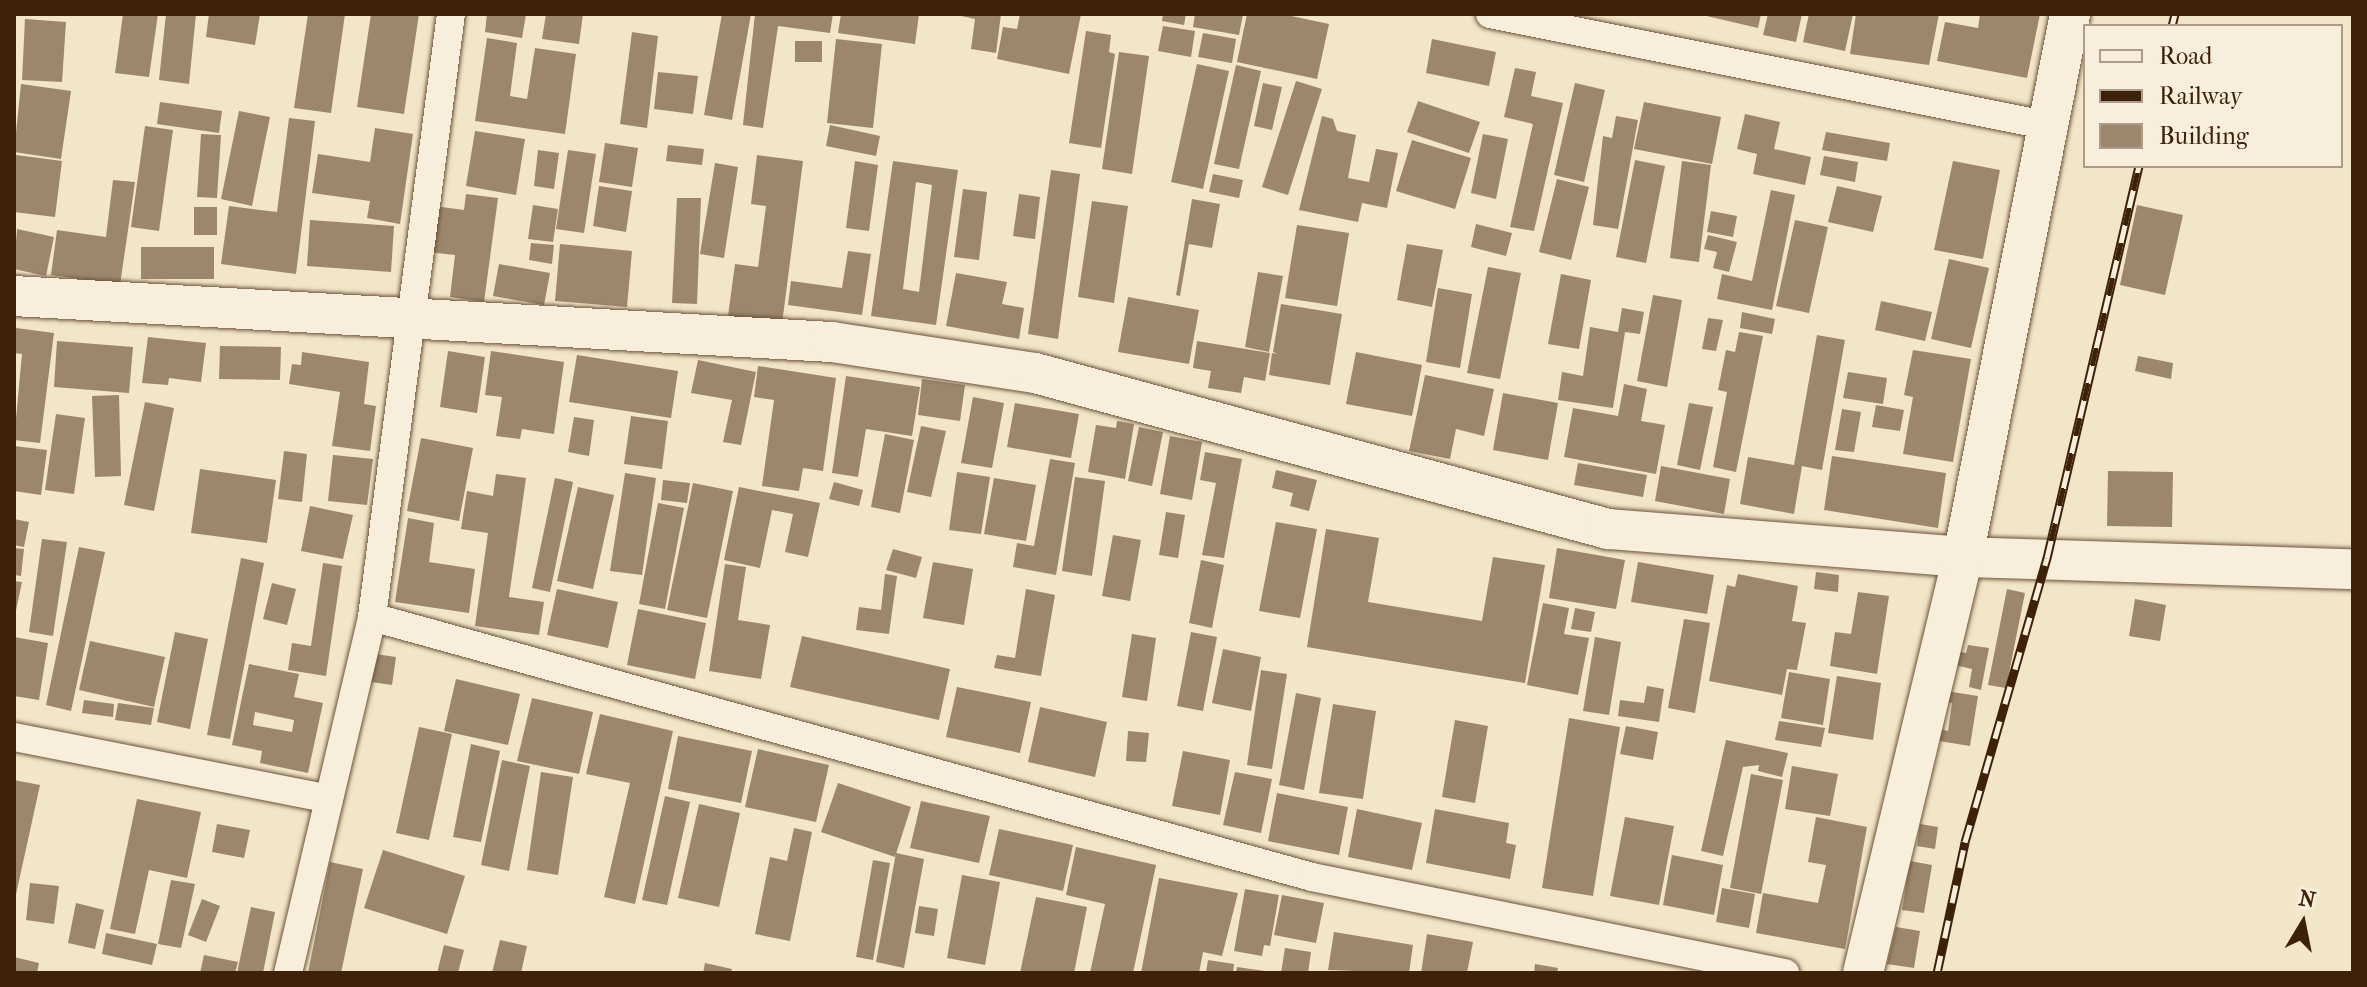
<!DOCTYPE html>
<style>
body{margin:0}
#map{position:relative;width:2367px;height:987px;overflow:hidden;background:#f3e5c7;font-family:"IM FELL French Canon",serif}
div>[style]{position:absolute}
.building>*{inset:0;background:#9c876c}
.roads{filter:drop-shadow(0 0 2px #6b5238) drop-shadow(0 0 2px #6b5238)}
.minor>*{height:28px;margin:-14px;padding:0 14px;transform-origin:14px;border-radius:14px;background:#f7eedb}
.secondary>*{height:40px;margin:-20px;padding:0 20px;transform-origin:20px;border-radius:20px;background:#f7eedb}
.rail>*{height:9px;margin-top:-4.5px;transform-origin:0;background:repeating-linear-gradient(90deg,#f7eedb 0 18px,#3e2109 0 36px);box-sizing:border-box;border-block:2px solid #3e2109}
span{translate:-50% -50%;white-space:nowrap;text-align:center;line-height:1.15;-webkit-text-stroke:7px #f7eedb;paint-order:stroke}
.frame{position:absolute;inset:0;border:16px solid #3e2109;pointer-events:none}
.legend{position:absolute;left:2083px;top:24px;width:260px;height:144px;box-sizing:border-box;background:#f7eedb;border:2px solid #ad9c87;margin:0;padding:10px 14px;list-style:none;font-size:24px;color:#3e2109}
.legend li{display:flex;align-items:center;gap:16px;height:40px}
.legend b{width:40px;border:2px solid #ad9c87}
.north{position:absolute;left:2263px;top:883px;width:80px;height:80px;-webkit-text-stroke:6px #f7eedb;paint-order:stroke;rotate:10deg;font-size:22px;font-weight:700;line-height:32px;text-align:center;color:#3e2109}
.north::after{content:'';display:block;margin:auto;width:28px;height:36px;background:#3e2109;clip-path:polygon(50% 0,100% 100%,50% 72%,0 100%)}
</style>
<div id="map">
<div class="building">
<div style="clip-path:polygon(123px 14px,158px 14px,149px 77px,115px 73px)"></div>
<div style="clip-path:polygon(166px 14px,196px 14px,189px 84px,159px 80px)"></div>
<div style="clip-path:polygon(209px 14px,260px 14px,255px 45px,206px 37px)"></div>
<div style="clip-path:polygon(308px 14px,345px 14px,331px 113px,294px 108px)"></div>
<div style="clip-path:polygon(371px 14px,419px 14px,404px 114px,357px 107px)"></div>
<div style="clip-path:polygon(487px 14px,526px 14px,522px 38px,485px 32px)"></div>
<div style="clip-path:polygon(546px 14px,583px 14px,579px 44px,542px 39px)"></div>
<div style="clip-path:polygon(722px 14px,751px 14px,732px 120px,704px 115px)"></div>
<div style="clip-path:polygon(755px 14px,833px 14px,830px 33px,778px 26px,763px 128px,743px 125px)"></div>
<div style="clip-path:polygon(841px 14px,919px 14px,915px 44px,838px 33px)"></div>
<div style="clip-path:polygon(952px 14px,1001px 14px,996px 53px,971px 49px,975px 19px)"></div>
<div style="clip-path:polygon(1020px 14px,1081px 14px,1069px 74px,997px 59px,1003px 27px,1017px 29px)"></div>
<div style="clip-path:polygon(1163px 14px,1186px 14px,1184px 25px,1162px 21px)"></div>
<div style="clip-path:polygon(1195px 14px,1243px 14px,1239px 35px,1193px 27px)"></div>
<div style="clip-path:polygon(1247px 14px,1282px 14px,1329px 24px,1317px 79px,1237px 62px)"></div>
<div style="clip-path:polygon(1698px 14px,1761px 14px,1758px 28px)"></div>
<div style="clip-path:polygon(1768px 14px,1802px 14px,1796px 42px,1763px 35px)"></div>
<div style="clip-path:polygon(1809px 14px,1853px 14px,1845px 51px,1803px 42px)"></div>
<div style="clip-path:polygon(1856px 14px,1939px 14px,1929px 65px,1850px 54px)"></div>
<div style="clip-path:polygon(1980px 14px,2040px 14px,2027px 78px,1937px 61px,1945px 22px,1978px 28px)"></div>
<div style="clip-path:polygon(25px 19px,66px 22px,62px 82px,22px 80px)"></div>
<div style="clip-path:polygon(1163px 26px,1195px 31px,1191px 57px,1158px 51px)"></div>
<div style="clip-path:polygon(1086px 31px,1111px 35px,1109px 52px,1115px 54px,1101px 148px,1069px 143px)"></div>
<div style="clip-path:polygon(632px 32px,658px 36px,647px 128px,620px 124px)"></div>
<div style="clip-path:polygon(1203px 33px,1236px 39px,1232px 63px,1198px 57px)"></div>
<div style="clip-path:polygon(487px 38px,517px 43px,510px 96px,527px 99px,535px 48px,576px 54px,565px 134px,475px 121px)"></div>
<div style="clip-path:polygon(836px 39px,882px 44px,873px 128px,827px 123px)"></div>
<div style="clip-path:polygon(1432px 39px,1496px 52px,1489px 86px,1426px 73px)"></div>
<div style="clip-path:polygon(795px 41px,822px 41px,822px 62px,795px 62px)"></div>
<div style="clip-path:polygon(1119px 52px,1149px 56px,1132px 174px,1102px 169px)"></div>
<div style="clip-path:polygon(1197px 64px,1229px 71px,1203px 189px,1171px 182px)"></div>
<div style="clip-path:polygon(1236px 65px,1261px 71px,1239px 169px,1214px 164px)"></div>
<div style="clip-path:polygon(1515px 68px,1536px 72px,1531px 96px,1563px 103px,1534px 231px,1510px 227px,1533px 124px,1504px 117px)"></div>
<div style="clip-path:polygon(658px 72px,698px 76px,693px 114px,654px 109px)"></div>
<div style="clip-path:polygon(1296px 81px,1322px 89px,1288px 195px,1262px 187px)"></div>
<div style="clip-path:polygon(1263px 83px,1282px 87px,1272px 130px,1254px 126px)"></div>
<div style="clip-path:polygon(1575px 83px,1605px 90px,1584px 182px,1554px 175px)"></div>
<div style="clip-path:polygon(21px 84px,71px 91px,61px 159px,14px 152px)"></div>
<div style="clip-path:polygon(1418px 101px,1480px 122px,1469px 153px,1407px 132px)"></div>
<div style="clip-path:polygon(160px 102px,222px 111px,219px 133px,157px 124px)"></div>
<div style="clip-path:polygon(1644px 102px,1721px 117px,1712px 164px,1634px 149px)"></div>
<div style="clip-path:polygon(239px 111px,270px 117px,252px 206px,221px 199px)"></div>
<div style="clip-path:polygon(1745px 114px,1780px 122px,1774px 149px,1811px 157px,1805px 185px,1753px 174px,1757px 154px,1737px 149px)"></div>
<div style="clip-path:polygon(1322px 116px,1333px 119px,1337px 131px,1356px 135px,1348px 178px,1369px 182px,1376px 149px,1398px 153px,1387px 208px,1362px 203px,1358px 222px,1299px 210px)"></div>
<div style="clip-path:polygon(1616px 116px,1638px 120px,1618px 229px,1593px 225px,1603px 136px,1612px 138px)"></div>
<div style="clip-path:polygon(289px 118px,315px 121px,296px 274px,221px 264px,229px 206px,277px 212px)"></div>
<div style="clip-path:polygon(830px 125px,880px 136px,876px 156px,826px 146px)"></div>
<div style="clip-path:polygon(145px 126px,173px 130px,159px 231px,131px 227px)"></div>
<div style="clip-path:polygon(375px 128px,413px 134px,400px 224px,367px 218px,370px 201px,312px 193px,318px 154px,370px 162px)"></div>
<div style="clip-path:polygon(475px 131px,525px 139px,516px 195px,466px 186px)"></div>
<div style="clip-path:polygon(1826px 132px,1890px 143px,1887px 161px,1822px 150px)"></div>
<div style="clip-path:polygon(201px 134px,221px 135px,217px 198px,197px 197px)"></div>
<div style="clip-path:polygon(1483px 134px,1508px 139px,1496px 199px,1471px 193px)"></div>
<div style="clip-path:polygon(1412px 140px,1471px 158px,1455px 209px,1396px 191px)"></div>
<div style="clip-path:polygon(605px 143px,638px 148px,632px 187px,599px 182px)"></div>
<div style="clip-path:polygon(668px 145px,704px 149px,702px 165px,666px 161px)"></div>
<div style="clip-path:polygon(538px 150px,559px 153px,554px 189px,534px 186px)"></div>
<div style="clip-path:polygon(568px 150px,596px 154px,584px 233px,556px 229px)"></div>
<div style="clip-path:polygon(16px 155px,62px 161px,55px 217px,14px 212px)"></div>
<div style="clip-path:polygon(757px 155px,803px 161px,782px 324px,728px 316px,735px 264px,758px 267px,766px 206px,751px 204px)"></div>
<div style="clip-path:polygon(1824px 156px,1858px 162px,1855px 182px,1820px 175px)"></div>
<div style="clip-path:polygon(1635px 160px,1665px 166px,1646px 263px,1616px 257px)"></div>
<div style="clip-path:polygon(855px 161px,878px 165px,869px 231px,846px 228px)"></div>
<div style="clip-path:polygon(evenodd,893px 161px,958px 170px,936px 325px,871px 316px,893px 161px,916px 182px,932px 185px,919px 292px,903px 289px,916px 182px)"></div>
<div style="clip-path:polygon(1682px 161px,1711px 165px,1699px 262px,1670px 258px)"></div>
<div style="clip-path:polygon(1953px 161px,2000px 170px,1983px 259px,1934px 250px)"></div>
<div style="clip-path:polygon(715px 163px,738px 167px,724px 258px,700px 254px)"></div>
<div style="clip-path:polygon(1051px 170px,1080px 174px,1058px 339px,1028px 334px)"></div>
<div style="clip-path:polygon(1213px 174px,1243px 180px,1239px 198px,1209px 192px)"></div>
<div style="clip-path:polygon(1557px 179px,1589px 187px,1571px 260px,1539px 252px)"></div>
<div style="clip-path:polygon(113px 180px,135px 182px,120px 285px,51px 275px,57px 230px,106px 237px)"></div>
<div style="clip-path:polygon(599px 186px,632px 191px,626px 232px,593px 226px)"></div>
<div style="clip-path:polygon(1837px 186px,1882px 196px,1873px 232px,1828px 222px)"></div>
<div style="clip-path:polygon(963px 189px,987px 192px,979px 260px,954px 257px)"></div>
<div style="clip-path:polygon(1771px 190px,1795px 195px,1772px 310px,1717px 299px,1722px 274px,1752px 281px)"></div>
<div style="clip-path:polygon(466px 194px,498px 198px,484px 302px,450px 297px,455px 255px,428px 252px,434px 206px,464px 210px)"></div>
<div style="clip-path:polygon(1019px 194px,1040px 197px,1035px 239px,1013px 236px)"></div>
<div style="clip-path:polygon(677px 198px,701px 198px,697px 304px,672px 303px)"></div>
<div style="clip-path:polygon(1192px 199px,1220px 204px,1212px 248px,1189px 244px,1180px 296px,1176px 295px)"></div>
<div style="clip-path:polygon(1092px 201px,1128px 206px,1114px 303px,1078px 297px)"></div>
<div style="clip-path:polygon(533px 205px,558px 209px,553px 242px,528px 239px)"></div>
<div style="clip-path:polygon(2137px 205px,2183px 215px,2165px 295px,2120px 285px)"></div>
<div style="clip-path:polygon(194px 207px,217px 207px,217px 235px,194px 235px)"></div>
<div style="clip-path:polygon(1711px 211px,1737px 216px,1733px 237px,1707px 232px)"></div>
<div style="clip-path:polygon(310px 220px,394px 226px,391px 272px,307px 266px)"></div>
<div style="clip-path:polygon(1795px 220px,1828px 227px,1809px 313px,1776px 306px)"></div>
<div style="clip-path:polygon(1476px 224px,1512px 233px,1506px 256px,1471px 247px)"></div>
<div style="clip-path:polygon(1297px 225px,1349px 233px,1337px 306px,1285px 298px)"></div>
<div style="clip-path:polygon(17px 229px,54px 237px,46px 276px,14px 269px)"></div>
<div style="clip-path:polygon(1708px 235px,1737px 242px,1729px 272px,1713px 268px,1717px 252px,1704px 249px)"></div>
<div style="clip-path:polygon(531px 243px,554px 245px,552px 264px,529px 260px)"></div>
<div style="clip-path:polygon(560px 244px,632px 251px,627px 307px,555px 301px)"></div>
<div style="clip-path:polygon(1407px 244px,1443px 250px,1432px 307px,1397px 300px)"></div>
<div style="clip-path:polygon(141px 247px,214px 247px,214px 279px,141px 279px)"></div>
<div style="clip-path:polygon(848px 251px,871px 254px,862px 315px,788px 305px,791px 281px,842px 288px)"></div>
<div style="clip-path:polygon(1949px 259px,1989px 268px,1971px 348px,1931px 339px)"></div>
<div style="clip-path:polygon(499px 264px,550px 273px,544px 305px,493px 296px)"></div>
<div style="clip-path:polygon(1488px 267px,1521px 273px,1500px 379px,1467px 373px)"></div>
<div style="clip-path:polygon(1258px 272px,1283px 276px,1269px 352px,1245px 347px)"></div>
<div style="clip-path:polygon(956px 273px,1007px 282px,1002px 304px,1024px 308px,1019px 339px,946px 326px)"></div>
<div style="clip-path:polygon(1561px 274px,1591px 280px,1579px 349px,1548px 344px)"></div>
<div style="clip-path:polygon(1438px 288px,1472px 294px,1460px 368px,1426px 362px)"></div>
<div style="clip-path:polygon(1653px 295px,1682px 300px,1667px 387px,1637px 381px)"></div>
<div style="clip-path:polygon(1128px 297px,1199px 310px,1189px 364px,1118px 352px)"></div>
<div style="clip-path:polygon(1881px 301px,1932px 312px,1925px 341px,1875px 330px)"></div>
<div style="clip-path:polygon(1281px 304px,1342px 314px,1330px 385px,1269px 375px,1272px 353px,1277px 354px,1273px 352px)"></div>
<div style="clip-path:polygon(1622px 308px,1644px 312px,1640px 334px,1625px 332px,1613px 408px,1558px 400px,1562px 372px,1583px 376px,1590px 327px,1618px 332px)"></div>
<div style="clip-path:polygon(1742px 312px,1775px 319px,1772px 334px,1740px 328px)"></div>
<div style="clip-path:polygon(1708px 318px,1723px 320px,1716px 351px,1702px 349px)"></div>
<div style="clip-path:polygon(16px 328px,54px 333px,40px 443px,14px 440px,22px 354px,14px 353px)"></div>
<div style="clip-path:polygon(1739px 332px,1763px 336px,1736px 472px,1713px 467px,1727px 392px,1718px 390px,1726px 350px,1735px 352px)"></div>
<div style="clip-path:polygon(1817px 335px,1845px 340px,1822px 470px,1802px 466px,1794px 514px,1740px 504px,1748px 457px,1794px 465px)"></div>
<div style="clip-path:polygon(148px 337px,206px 343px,201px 382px,169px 378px,168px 385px,142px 383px)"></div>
<div style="clip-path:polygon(57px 341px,133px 347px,129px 393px,54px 387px)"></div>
<div style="clip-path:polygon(1197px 341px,1270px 353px,1265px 381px,1244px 377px,1241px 393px,1208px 388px,1211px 371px,1193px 368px)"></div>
<div style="clip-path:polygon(220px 346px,281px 347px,280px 380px,219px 379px)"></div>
<div style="clip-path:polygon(1913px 350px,1971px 359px,1953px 462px,1903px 454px,1913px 397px,1904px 395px)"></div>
<div style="clip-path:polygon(448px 351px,485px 357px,477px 413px,440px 407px)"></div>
<div style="clip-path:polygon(491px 351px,564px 362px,554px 434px,522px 429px,520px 439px,496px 436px,502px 397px,485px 395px)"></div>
<div style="clip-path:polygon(302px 352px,369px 362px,364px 404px,376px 406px,370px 451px,332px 446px,340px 392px,289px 384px,292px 364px,301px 365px)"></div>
<div style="clip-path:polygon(1356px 352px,1422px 365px,1412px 416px,1346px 404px)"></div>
<div style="clip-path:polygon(577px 355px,678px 371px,671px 418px,569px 402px)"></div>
<div style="clip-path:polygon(2138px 356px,2173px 363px,2171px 379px,2135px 371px)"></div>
<div style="clip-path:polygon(698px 360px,756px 372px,741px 445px,723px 442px,732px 400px,691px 393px)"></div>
<div style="clip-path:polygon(758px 366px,836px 378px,823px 471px,803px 468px,799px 491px,762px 486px,774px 400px,754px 397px)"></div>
<div style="clip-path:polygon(1848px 372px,1887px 378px,1883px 404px,1843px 398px)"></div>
<div style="clip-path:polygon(1425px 375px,1494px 389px,1484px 436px,1456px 429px,1450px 459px,1409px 451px)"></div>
<div style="clip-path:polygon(846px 376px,920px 387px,912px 436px,866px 429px,858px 477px,832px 473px)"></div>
<div style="clip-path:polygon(922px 379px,965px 385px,960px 421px,918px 415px)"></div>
<div style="clip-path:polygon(1624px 384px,1647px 389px,1641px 421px,1665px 425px,1656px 474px,1564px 457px,1573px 408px,1618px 416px)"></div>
<div style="clip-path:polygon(1503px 393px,1558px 403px,1548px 460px,1493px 450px)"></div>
<div style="clip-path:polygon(119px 395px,121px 476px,95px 477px,92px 396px)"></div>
<div style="clip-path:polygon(973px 397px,1004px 403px,992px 468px,961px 463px)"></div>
<div style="clip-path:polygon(145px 402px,174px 408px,154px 511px,124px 505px)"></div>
<div style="clip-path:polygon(1015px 403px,1079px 414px,1071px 458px,1007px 447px)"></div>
<div style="clip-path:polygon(1689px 403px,1713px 407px,1700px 470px,1677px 465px)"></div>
<div style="clip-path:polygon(1876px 405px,1904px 410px,1900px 431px,1872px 427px)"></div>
<div style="clip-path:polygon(1842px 409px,1861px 412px,1854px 452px,1835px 450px)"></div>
<div style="clip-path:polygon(56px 414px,85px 418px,74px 494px,45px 490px)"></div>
<div style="clip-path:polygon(631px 416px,668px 421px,662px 469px,624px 464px)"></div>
<div style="clip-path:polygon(574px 417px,594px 420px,589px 456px,568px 452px)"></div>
<div style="clip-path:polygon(1117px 421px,1134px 424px,1125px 479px,1088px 472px,1096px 425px,1116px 428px)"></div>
<div style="clip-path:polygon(921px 426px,946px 431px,931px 497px,907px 492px)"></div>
<div style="clip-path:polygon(1139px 427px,1163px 432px,1152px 486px,1128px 481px)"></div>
<div style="clip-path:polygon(885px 434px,914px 440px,900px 513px,871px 507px)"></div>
<div style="clip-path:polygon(1170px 436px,1202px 442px,1192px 500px,1160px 494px)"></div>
<div style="clip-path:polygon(421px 438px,473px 448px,459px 521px,407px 511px)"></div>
<div style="clip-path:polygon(14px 446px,47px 450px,41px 495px,14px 491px)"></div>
<div style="clip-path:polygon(284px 451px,307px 454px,302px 502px,278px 499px)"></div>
<div style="clip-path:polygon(1205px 452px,1242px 459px,1224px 558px,1202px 555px,1216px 483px,1200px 480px)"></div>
<div style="clip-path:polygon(333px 455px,373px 459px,367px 505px,328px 501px)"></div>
<div style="clip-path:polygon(1832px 456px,1946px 473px,1938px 528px,1824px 510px)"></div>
<div style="clip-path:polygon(1050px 459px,1075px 463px,1056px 575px,1013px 567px,1017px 543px,1034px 546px)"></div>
<div style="clip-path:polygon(1578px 463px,1647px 475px,1643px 497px,1574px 485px)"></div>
<div style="clip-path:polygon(1661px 466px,1730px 479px,1724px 514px,1655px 501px)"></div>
<div style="clip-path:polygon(200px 469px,276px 480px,267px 543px,191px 533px)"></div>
<div style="clip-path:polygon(1276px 470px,1317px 480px,1309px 511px,1290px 506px,1293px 493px,1272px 488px)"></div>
<div style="clip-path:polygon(2108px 471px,2173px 472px,2172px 527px,2107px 526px)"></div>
<div style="clip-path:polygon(957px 472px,990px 477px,981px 534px,949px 530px)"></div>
<div style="clip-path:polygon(625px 473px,656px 478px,642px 575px,610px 571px)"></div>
<div style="clip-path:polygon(496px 474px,526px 478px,509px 597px,544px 602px,539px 635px,475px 626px,488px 533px,461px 529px,467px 491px,493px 496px)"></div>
<div style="clip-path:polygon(1075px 477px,1105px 481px,1092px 576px,1062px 571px)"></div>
<div style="clip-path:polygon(555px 478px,573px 482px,550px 592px,532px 588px)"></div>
<div style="clip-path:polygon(994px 478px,1036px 485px,1026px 541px,984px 534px)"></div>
<div style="clip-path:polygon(663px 480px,690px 483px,687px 503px,661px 500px)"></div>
<div style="clip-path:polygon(834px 482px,863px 490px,859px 506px,829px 499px)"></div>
<div style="clip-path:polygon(693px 483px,733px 491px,707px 618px,667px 610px)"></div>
<div style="clip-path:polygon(578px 487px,614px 495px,593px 589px,557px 581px)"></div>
<div style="clip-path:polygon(739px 487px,820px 503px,808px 557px,785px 552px,793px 514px,772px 510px,760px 568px,724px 560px)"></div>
<div style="clip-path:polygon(658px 503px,684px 508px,665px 609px,639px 604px)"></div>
<div style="clip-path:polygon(310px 506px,353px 515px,343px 559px,301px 551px)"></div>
<div style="clip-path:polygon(1166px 512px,1185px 515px,1178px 558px,1159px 555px)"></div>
<div style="clip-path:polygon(408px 518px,434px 523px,429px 562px,475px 569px,469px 613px,395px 602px)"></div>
<div style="clip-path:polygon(14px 519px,29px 522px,24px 547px,14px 545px)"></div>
<div style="clip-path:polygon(1276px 522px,1317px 529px,1300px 618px,1259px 611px)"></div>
<div style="clip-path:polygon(1326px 529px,1379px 538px,1368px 602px,1482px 621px,1493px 557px,1545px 565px,1525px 683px,1307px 647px)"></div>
<div style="clip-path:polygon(1113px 535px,1141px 540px,1130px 601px,1102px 596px)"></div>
<div style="clip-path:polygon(42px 539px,67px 542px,53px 636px,29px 632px)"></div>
<div style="clip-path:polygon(79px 547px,105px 552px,71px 711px,46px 705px)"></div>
<div style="clip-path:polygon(14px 548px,24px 549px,21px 576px,14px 575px)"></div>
<div style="clip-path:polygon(1557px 548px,1625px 560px,1616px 609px,1549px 598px)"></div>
<div style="clip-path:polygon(893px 549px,922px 557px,916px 578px,886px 570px)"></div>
<div style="clip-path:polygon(241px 558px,264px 563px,230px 739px,207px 735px)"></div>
<div style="clip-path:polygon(1201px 560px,1224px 565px,1212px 628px,1189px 623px)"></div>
<div style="clip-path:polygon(933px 562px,973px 569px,964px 625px,923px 618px)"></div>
<div style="clip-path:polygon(1638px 562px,1714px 575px,1707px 614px,1631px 602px)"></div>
<div style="clip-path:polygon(323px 563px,342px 566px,326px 676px,288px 670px,292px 643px,311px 646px)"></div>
<div style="clip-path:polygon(725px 564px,746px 567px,738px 620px,770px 625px,761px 679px,709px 671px)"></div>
<div style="clip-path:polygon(1816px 572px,1839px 575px,1838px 592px,1814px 589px)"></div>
<div style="clip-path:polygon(885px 574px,897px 576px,889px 634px,856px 630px,859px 607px,881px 610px)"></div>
<div style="clip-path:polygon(1738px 574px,1798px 586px,1792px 621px,1806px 623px,1797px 670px,1787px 669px,1782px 695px,1709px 681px,1727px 585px,1735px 587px)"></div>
<div style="clip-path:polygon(14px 581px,22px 582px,15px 615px,14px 615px)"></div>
<div style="clip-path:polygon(272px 583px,296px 589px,287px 625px,263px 619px)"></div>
<div style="clip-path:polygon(557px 589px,618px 602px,608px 648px,547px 635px)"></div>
<div style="clip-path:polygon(1026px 589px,1055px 595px,1041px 676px,994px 668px,997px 655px,1015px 658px)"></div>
<div style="clip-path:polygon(2007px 589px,2025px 593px,2006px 688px,1988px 685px)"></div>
<div style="clip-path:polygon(1858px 592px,1889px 596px,1877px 674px,1830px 666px,1835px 632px,1851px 634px)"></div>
<div style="clip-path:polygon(2135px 599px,2166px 605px,2160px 641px,2129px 636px)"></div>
<div style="clip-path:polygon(1543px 603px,1569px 608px,1564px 634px,1589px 638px,1578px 695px,1527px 685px)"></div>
<div style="clip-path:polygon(1575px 608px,1595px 612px,1591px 632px,1571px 629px)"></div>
<div style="clip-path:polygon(638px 609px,706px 623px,695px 679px,627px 665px)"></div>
<div style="clip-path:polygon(1684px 619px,1710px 623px,1695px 713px,1668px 708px)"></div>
<div style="clip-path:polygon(175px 632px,208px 639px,190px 729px,157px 722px)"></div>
<div style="clip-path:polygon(1191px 632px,1217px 637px,1203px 711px,1177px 706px)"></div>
<div style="clip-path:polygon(1132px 634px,1156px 638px,1147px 701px,1122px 697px)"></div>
<div style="clip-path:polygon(802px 636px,950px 669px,939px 720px,790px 687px)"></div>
<div style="clip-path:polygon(14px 637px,48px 643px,39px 700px,14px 696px)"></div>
<div style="clip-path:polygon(1595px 637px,1621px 642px,1609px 715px,1583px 711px)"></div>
<div style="clip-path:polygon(90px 641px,165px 657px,154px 707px,79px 690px)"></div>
<div style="clip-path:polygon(1968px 645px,1989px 648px,1981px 690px,1969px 687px,1972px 669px,1954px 665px,1957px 651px,1966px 653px)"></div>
<div style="clip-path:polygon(1223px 649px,1261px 657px,1251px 711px,1212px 703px)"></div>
<div style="clip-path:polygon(375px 654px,396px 657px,392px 685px,371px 682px)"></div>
<div style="clip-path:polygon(evenodd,249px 664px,299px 674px,294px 697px,323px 703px,308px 773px,260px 763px,262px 751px,232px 745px,249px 664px,255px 712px,294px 720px,292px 732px,253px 725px,255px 712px)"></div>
<div style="clip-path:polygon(1261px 670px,1287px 674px,1272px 769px,1247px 765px)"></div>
<div style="clip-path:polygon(1789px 672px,1830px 679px,1823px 725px,1781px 718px)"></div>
<div style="clip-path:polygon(1837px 676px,1881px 683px,1873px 740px,1828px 733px)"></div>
<div style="clip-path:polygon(456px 679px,520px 694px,508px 745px,444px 731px)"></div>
<div style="clip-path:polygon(1647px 686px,1664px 689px,1659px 722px,1618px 716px,1620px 700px,1644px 703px)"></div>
<div style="clip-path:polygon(957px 687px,1031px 702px,1020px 753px,946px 737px)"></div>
<div style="clip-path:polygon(1946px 691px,1978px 696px,1970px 746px,1939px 741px,1940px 729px,1948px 731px,1952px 703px,1945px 702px)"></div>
<div style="clip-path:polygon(1296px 693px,1321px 698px,1304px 790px,1279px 785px)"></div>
<div style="clip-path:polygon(532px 698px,593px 712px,579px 774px,517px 761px)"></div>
<div style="clip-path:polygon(84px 700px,114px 704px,113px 717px,82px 713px)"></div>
<div style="clip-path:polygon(118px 703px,154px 708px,151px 725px,115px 720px)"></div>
<div style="clip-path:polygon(1333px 704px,1376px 711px,1363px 799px,1319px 793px)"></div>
<div style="clip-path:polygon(1040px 707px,1107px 722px,1095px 777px,1028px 762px)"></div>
<div style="clip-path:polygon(600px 714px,673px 731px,635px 904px,604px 897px,630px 783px,586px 774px)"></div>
<div style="clip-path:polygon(1569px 718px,1620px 727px,1593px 896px,1542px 888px)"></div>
<div style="clip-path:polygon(1455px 720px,1488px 726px,1475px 803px,1442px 797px)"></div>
<div style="clip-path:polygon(1779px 721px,1825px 728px,1821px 747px,1775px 740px)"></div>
<div style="clip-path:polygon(1626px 726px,1658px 732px,1653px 760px,1620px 754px)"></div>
<div style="clip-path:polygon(419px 727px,452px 734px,429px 840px,396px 833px)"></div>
<div style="clip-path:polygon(1128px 731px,1149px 733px,1146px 762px,1126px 761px)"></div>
<div style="clip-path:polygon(678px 736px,752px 751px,741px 803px,668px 789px)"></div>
<div style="clip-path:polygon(1726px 740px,1788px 753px,1782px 777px,1758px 771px,1759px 765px,1743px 767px,1723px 856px,1701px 851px)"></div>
<div style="clip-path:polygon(471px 744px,500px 751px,481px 842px,453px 837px)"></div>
<div style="clip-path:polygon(758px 749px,829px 765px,816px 822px,745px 807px)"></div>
<div style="clip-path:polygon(1183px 751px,1230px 760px,1220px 815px,1172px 806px)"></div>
<div style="clip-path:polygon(502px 760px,530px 766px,509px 871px,481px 865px)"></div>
<div style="clip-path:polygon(1792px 766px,1838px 774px,1830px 816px,1785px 809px)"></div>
<div style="clip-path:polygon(541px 772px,573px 777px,558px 875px,527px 870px)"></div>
<div style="clip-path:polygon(1235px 772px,1272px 779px,1261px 833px,1223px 825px)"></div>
<div style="clip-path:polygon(1751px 774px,1783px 780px,1761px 894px,1730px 888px)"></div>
<div style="clip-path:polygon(14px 780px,40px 785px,15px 899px,14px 899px)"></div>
<div style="clip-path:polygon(838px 783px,911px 807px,895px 857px,821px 832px)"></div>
<div style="clip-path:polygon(1277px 793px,1348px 807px,1339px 855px,1268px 841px)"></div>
<div style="clip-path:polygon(665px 796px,690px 802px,667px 905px,642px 900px)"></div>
<div style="clip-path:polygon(137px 799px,201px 812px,187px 878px,149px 870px,135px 934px,110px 929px)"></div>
<div style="clip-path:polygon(921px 801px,990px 816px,979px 863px,910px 848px)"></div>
<div style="clip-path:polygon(699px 804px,740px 813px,719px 907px,678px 898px)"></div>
<div style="clip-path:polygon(1357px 809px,1422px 823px,1412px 870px,1348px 857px)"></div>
<div style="clip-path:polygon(1435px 809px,1509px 823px,1506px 843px,1516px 845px,1510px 879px,1426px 863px)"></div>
<div style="clip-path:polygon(1625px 817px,1674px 826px,1659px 905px,1610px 896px)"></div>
<div style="clip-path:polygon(1816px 817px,1867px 827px,1845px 949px,1756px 933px,1763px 893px,1818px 903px,1826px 865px,1808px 862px)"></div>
<div style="clip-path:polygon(217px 824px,250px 830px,244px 858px,212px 852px)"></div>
<div style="clip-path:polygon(1920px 824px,1938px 827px,1935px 849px,1917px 846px)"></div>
<div style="clip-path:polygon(794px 828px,812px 832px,790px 941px,755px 934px,770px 857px,787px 861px)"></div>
<div style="clip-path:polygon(999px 829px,1073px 845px,1063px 891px,989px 875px)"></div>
<div style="clip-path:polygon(1076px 847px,1156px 865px,1133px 973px,1090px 973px,1105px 904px,1066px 895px)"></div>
<div style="clip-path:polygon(383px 850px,465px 876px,447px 934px,364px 908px)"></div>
<div style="clip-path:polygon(896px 853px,924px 859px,904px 968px,876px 962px)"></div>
<div style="clip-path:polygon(1672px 855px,1723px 865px,1714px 915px,1663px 905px)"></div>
<div style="clip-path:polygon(873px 860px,890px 863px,873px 960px,856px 957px)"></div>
<div style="clip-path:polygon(1910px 861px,1932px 865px,1924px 913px,1902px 910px)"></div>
<div style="clip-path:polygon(330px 862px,363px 869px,341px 973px,308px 973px)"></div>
<div style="clip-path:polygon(962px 875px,1000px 882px,985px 965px,947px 958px)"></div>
<div style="clip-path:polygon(1159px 878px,1238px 893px,1222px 956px,1203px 952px,1199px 973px,1141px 973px)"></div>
<div style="clip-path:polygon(171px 880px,195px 884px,181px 948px,158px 944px)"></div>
<div style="clip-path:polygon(30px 883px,59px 886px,54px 924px,26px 920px)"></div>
<div style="clip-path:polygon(1722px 888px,1755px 894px,1749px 928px,1716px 922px)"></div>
<div style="clip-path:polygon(1245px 889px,1279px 895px,1270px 946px,1264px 945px,1262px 956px,1234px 951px)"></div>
<div style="clip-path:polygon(1282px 895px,1324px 903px,1316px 943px,1274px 935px)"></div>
<div style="clip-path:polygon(1036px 897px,1087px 907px,1074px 973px,1020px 973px)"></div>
<div style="clip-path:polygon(202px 899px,220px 906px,206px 942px,188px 935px)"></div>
<div style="clip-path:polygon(76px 903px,104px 910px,95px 949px,68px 943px)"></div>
<div style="clip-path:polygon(919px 906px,938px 909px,934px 936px,915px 933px)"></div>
<div style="clip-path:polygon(251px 907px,275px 912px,263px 973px,237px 973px)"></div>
<div style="clip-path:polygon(1896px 927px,1920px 931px,1914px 968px,1887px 964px)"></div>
<div style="clip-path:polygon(1334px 932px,1413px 945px,1409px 973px,1328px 970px)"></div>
<div style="clip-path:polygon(106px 933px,157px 944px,152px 965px,102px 954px)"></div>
<div style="clip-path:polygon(1427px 934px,1473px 942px,1467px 973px,1421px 973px)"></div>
<div style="clip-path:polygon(500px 940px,527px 946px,521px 973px,492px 973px)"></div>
<div style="clip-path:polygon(444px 945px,464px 950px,458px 973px,437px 973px)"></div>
<div style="clip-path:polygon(1285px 948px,1311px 952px,1308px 973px,1281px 973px)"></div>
<div style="clip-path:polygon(204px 955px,238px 962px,235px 973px,200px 973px)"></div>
<div style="clip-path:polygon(14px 957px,39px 963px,37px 973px,14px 973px)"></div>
<div style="clip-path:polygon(1208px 960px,1234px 964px,1233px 973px,1206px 973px)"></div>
<div style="clip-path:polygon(705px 963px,732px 969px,731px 973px,703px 973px)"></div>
<div style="clip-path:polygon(1535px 964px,1558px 968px,1557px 973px,1534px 973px)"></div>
<div style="clip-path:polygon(1237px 967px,1265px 971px,1265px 973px,1236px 973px)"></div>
</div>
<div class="roads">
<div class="minor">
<div style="left:1490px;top:14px;width:566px;rotate:11.31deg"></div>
<div style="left:372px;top:617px;width:975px;rotate:15.46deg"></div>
<div style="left:1312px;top:877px;width:483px;rotate:11.5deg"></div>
<div style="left:14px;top:737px;width:321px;rotate:11.1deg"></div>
<div style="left:288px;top:973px;width:366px;rotate:-76.7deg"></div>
<div style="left:372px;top:617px;width:608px;rotate:-82.54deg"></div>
</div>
<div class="secondary">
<div style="left:14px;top:296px;width:819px;rotate:3.22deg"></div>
<div style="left:832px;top:342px;width:205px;rotate:8.7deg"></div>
<div style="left:1035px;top:373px;width:594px;rotate:15.23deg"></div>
<div style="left:1608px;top:529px;width:356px;rotate:4.5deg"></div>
<div style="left:1963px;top:557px;width:390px;rotate:1.8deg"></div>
<div style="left:1863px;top:973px;width:428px;rotate:-76.5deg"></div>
<div style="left:1963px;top:557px;width:553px;rotate:-78.85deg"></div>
</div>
</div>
<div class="rail">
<div style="left:2172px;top:26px;width:12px;rotate:-76deg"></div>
<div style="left:1937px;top:973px;width:134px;rotate:-77.9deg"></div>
<div style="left:1965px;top:842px;width:296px;rotate:-73.9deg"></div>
<div style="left:2047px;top:558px;width:403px;rotate:-76.8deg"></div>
</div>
<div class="frame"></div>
<ul class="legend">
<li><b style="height:10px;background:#f7eedb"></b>Road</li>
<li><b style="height:10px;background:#3e2109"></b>Railway</li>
<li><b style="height:22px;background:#9c876c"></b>Building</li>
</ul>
<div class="north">N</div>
</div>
